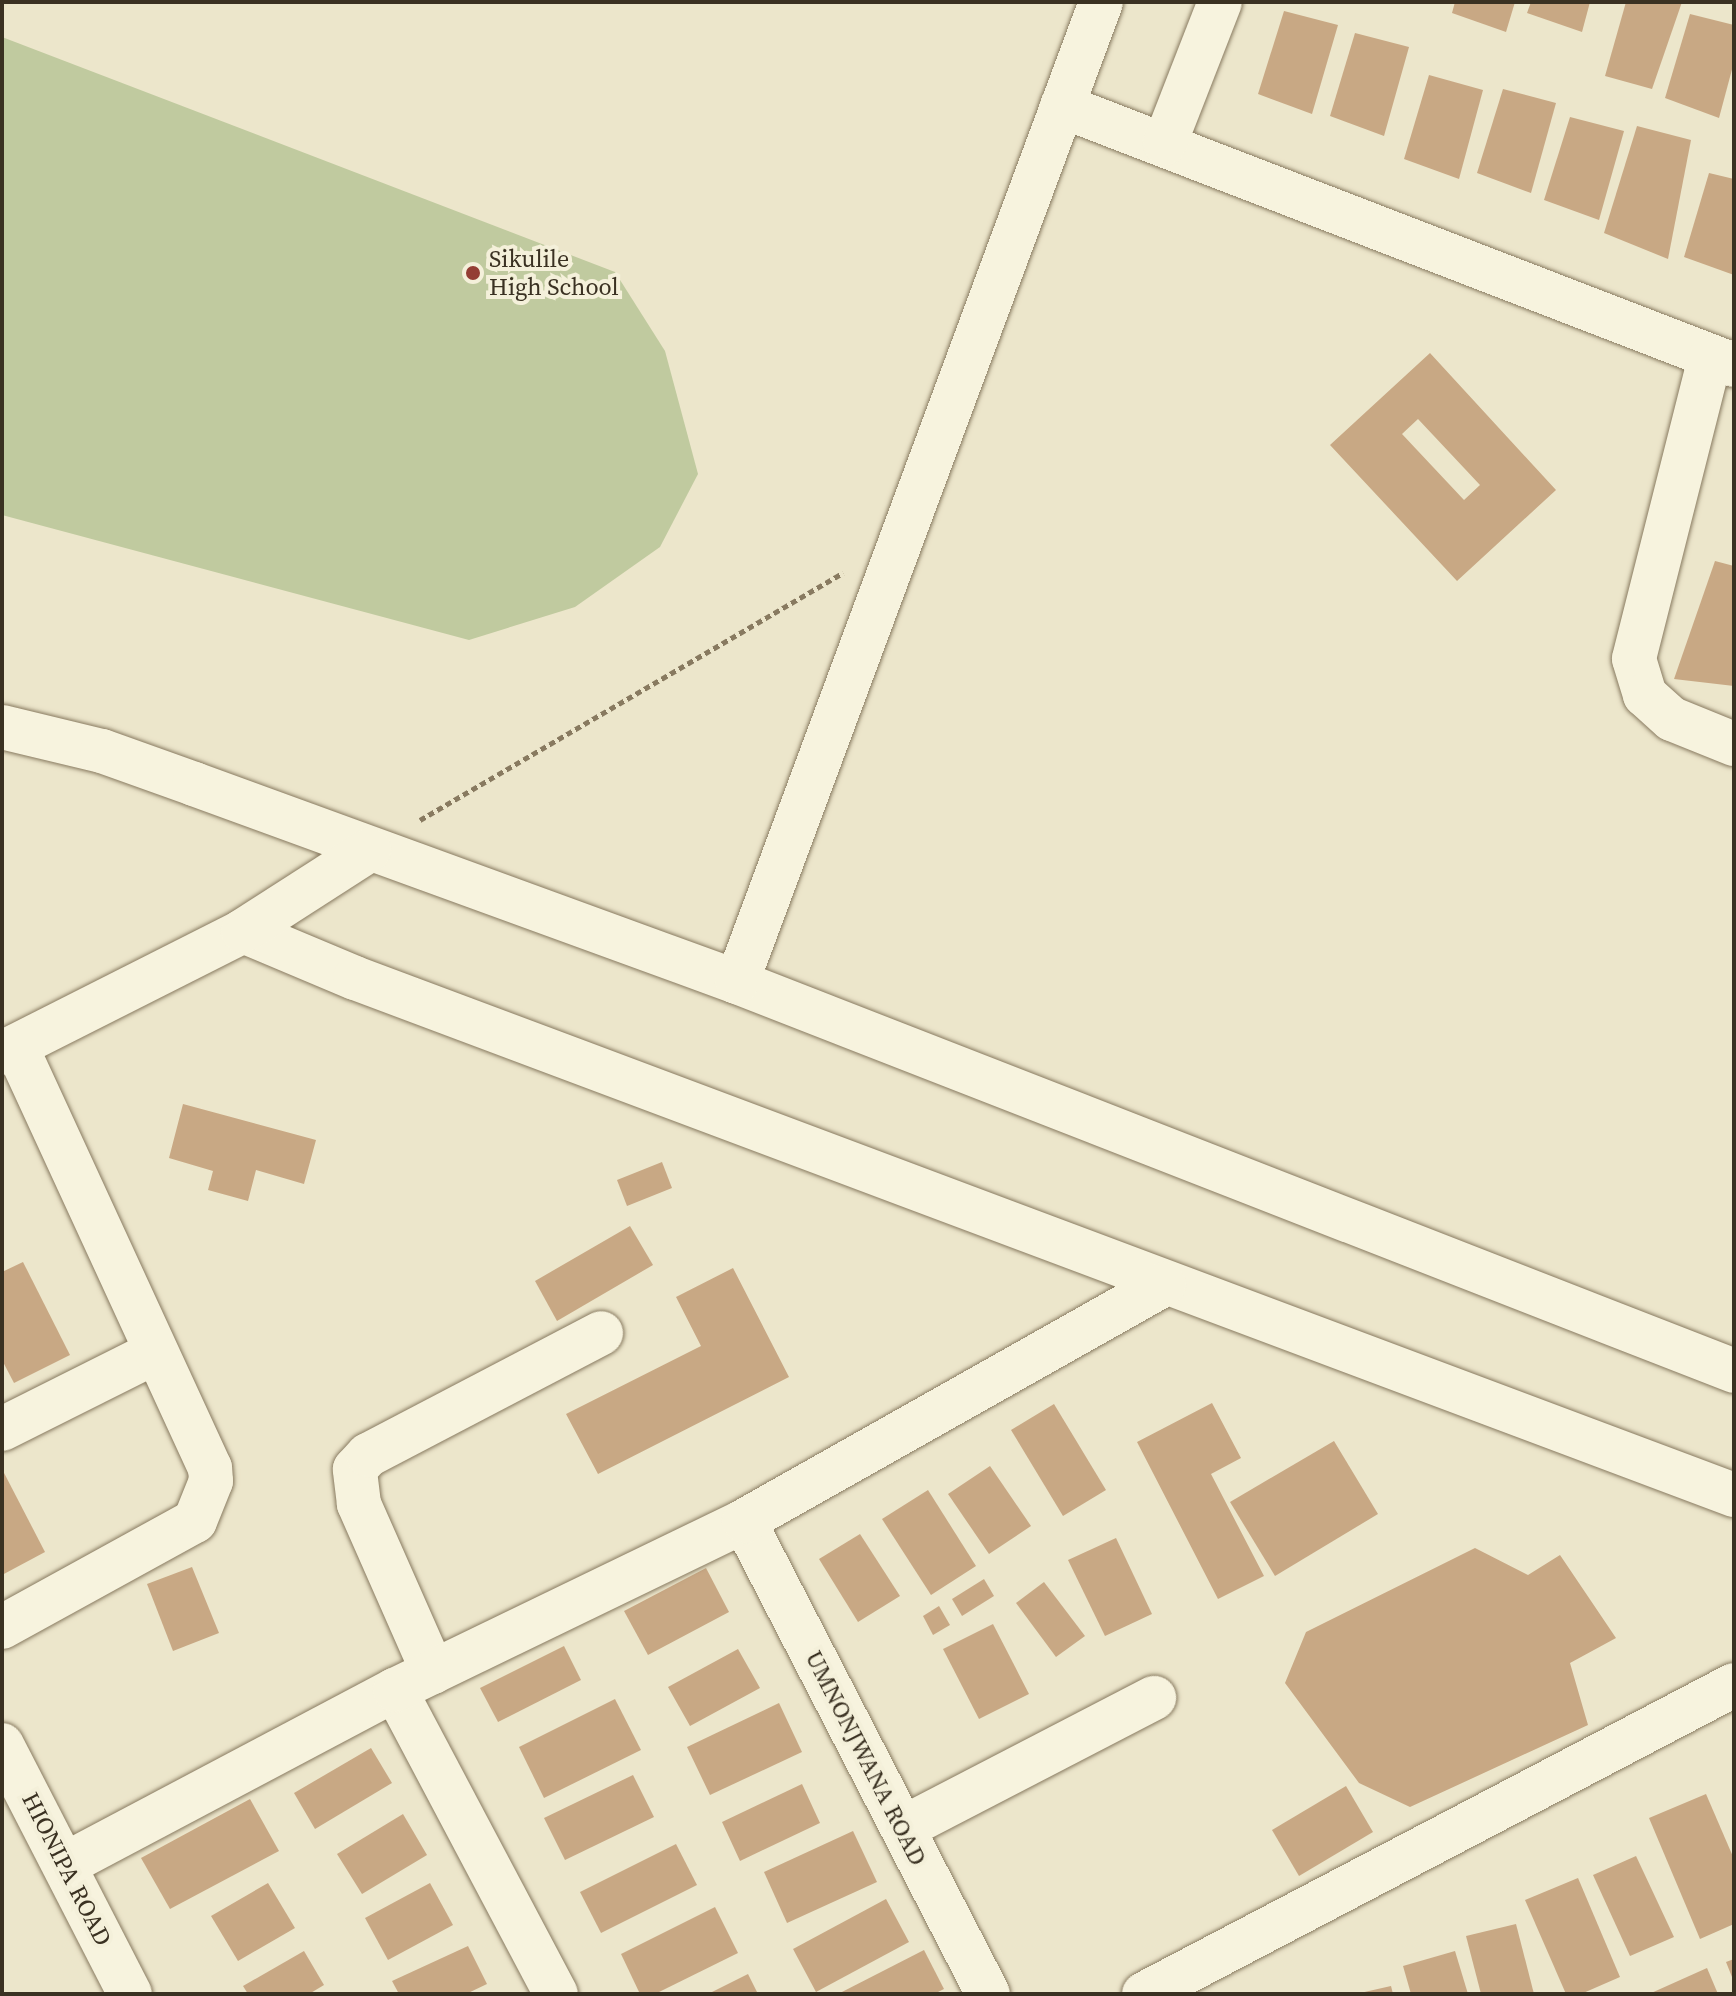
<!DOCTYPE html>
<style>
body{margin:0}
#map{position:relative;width:1736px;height:1996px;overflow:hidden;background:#ece6cb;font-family:"Source Serif 4",serif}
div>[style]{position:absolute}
.green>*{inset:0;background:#c0ca9f}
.building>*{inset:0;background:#c8a884}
.path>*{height:5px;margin-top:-2.5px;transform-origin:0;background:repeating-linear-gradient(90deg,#887a60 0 6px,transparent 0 10px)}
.roads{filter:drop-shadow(0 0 2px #887a60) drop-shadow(0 0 2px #887a60)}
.minor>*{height:44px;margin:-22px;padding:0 22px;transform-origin:22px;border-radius:22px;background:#f7f3de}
.dots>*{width:22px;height:22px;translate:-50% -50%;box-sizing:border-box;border:4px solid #f4f0da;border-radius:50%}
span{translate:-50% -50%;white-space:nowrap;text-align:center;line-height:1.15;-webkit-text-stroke:8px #f4f0da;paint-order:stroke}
.poi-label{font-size:24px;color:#3a3122}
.left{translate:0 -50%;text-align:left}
.street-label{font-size:24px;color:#3a3122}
.frame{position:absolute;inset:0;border:4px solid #3a3122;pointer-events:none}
</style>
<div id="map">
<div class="green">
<div style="clip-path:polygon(2px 37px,615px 272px,665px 351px,698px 474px,660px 547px,575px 607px,469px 640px,2px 515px)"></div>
</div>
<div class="building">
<div style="clip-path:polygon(1455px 2px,1515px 2px,1506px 32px,1452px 13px)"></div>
<div style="clip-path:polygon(1531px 2px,1590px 2px,1582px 32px,1527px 13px)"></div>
<div style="clip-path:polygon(1626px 2px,1682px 2px,1652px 89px,1605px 76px)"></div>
<div style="clip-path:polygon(1284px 11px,1338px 25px,1312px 114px,1258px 94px)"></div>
<div style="clip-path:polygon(1690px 14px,1734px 25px,1734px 62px,1719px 118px,1665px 98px)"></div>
<div style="clip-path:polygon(1355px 33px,1409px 47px,1384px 136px,1330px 116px)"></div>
<div style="clip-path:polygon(1429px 75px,1483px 90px,1459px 179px,1404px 159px)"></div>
<div style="clip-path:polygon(1503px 89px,1556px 103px,1531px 193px,1477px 173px)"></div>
<div style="clip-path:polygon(1570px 117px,1624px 131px,1599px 220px,1544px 200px)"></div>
<div style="clip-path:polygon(1637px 126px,1691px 140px,1668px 259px,1604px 233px)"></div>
<div style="clip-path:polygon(1709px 173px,1734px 179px,1734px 275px,1684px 257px)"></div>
<div style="clip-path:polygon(evenodd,1430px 353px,1556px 490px,1457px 581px,1330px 445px,1430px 353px,1418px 419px,1480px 485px,1464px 500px,1402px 434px,1418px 419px)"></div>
<div style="clip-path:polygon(1715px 561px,1734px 566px,1734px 686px,1674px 679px)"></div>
<div style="clip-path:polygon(183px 1104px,316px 1140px,304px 1184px,256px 1170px,248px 1201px,208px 1190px,213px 1171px,169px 1158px)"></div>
<div style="clip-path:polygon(662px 1162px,672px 1188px,627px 1206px,617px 1180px)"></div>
<div style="clip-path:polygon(630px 1226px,653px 1265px,557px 1321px,535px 1281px)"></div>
<div style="clip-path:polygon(23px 1262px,70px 1355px,14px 1383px,2px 1360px,2px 1272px)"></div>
<div style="clip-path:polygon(733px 1268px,789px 1377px,598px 1474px,566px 1414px,701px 1346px,676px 1297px)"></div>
<div style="clip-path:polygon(1212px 1403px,1241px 1458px,1211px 1474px,1264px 1576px,1218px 1599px,1137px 1442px)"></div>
<div style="clip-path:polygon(1054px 1404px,1106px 1490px,1063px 1516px,1011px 1430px)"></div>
<div style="clip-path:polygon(1334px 1441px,1378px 1514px,1275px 1576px,1230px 1502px)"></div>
<div style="clip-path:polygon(990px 1466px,1031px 1526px,989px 1554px,948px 1494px)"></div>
<div style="clip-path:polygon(2px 1469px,45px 1552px,2px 1575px)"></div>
<div style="clip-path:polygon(928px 1490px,976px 1566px,931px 1595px,882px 1519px)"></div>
<div style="clip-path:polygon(860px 1534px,900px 1596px,858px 1622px,819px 1559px)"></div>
<div style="clip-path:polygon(1116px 1538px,1152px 1614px,1105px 1636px,1068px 1560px)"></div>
<div style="clip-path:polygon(1475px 1548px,1528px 1575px,1560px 1555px,1616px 1638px,1570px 1663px,1588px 1725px,1410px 1807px,1359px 1783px,1285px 1683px,1306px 1632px)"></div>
<div style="clip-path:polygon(192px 1567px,219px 1633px,173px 1651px,147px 1584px)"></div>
<div style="clip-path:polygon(706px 1568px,729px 1612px,648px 1655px,624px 1611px)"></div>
<div style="clip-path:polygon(984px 1579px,994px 1596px,962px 1616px,952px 1599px)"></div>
<div style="clip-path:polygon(1044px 1582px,1085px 1636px,1056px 1657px,1016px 1603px)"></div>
<div style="clip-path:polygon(939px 1606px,950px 1625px,933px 1635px,923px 1616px)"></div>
<div style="clip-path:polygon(993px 1624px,1029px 1694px,979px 1719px,943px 1649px)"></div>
<div style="clip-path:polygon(564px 1646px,581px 1680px,498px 1722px,480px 1688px)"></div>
<div style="clip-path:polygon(738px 1649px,760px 1688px,690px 1726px,668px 1687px)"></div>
<div style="clip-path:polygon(615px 1699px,641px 1750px,544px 1798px,519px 1747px)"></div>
<div style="clip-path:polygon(779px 1703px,802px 1752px,710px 1795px,687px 1747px)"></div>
<div style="clip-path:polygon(371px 1748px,392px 1783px,315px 1829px,294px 1793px)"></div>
<div style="clip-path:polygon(633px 1775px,654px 1817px,565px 1860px,544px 1818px)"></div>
<div style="clip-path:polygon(802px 1784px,820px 1823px,740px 1861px,722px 1822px)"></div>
<div style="clip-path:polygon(1346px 1786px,1373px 1832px,1299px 1876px,1272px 1830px)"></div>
<div style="clip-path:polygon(1706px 1794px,1734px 1859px,1734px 1924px,1700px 1939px,1649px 1818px)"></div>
<div style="clip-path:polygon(250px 1799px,279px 1851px,170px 1909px,141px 1858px)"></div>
<div style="clip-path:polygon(403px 1814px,427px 1855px,362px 1894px,337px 1854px)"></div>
<div style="clip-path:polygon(853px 1831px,877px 1882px,787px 1923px,764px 1872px)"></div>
<div style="clip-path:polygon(676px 1844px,697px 1885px,601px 1933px,580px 1892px)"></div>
<div style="clip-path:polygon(1636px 1856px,1674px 1937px,1630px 1956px,1593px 1875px)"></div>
<div style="clip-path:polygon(1578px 1878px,1620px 1977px,1581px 1994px,1566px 1994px,1525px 1900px)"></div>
<div style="clip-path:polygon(268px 1883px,295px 1928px,238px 1961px,211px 1916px)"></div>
<div style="clip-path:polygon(430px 1883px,453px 1925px,388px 1960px,365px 1918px)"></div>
<div style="clip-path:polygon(886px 1899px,909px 1942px,816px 1992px,793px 1949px)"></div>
<div style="clip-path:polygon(715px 1907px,738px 1953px,655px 1994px,640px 1994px,621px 1954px)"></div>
<div style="clip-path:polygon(1516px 1924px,1534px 1994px,1481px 1994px,1466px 1936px)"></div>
<div style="clip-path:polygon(468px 1946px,487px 1984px,466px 1994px,399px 1994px,392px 1981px)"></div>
<div style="clip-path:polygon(924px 1950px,944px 1989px,934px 1994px,838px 1994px)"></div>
<div style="clip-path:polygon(304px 1951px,324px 1985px,309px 1994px,248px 1994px,243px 1986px)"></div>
<div style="clip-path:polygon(1455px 1951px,1468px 1994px,1411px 1994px,1403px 1966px)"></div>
<div style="clip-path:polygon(1734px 1959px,1734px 1982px,1726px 1962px)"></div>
<div style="clip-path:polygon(1707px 1968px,1718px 1994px,1649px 1994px)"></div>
<div style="clip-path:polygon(748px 1974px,758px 1994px,708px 1994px)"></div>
<div style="clip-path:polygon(1391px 1986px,1393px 1994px,1361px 1994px,1360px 1993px)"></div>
</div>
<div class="path">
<div style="left:420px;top:820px;width:490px;rotate:-30.3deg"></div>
</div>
<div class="roads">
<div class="minor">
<div style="left:1062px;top:106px;width:720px;rotate:21.08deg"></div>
<div style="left:1165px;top:143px;width:151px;rotate:-68.7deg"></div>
<div style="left:1710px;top:358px;width:310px;rotate:104.2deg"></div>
<div style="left:1634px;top:659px;width:38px;rotate:73deg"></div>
<div style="left:1645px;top:695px;width:36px;rotate:42deg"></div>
<div style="left:1672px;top:719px;width:67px;rotate:22deg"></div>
<div style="left:2px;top:727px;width:103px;rotate:13.5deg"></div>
<div style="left:102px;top:751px;width:98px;rotate:19.7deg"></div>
<div style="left:194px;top:784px;width:578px;rotate:20.03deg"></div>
<div style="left:737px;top:982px;width:1070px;rotate:21.31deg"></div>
<div style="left:243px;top:931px;width:121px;rotate:22.8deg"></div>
<div style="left:355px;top:978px;width:1473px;rotate:20.55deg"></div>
<div style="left:737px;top:982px;width:1045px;rotate:-69.62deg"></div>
<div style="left:2px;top:1053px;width:270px;rotate:-26.8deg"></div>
<div style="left:243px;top:931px;width:150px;rotate:-32.7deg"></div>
<div style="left:2px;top:1429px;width:172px;rotate:-26.6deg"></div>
<div style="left:744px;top:1521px;width:532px;rotate:62.71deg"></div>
<div style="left:2px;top:1627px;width:220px;rotate:-28.8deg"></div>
<div style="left:195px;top:1521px;width:43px;rotate:-68.2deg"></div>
<div style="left:211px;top:1481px;width:13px;rotate:-94deg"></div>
<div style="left:210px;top:1468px;width:464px;rotate:-114.7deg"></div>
<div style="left:433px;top:1672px;width:184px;rotate:-113.8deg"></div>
<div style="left:359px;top:1504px;width:35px;rotate:-97deg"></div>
<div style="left:355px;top:1469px;width:19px;rotate:-47deg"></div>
<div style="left:368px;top:1455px;width:263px;rotate:-27.6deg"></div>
<div style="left:395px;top:1690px;width:344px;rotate:62.1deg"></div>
<div style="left:2px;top:1745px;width:280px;rotate:62.8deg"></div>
<div style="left:903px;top:1828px;width:283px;rotate:-27.4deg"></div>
<div style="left:66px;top:1864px;width:372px;rotate:-27.9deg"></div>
<div style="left:395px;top:1690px;width:388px;rotate:-25.8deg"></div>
<div style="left:744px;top:1521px;width:482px;rotate:-29.4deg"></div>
<div style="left:1144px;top:1994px;width:666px;rotate:-27.64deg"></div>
</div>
</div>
<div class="dots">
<div style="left:473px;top:273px;background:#943e34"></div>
</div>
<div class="poi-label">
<span class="left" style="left:489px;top:273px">Sikulile<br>High School</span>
</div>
<div class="street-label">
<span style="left:866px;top:1758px;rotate:63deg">UMNONJWANA ROAD</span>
<span style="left:67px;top:1869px;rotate:63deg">HIONIPA ROAD</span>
</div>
<div class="frame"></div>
</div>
